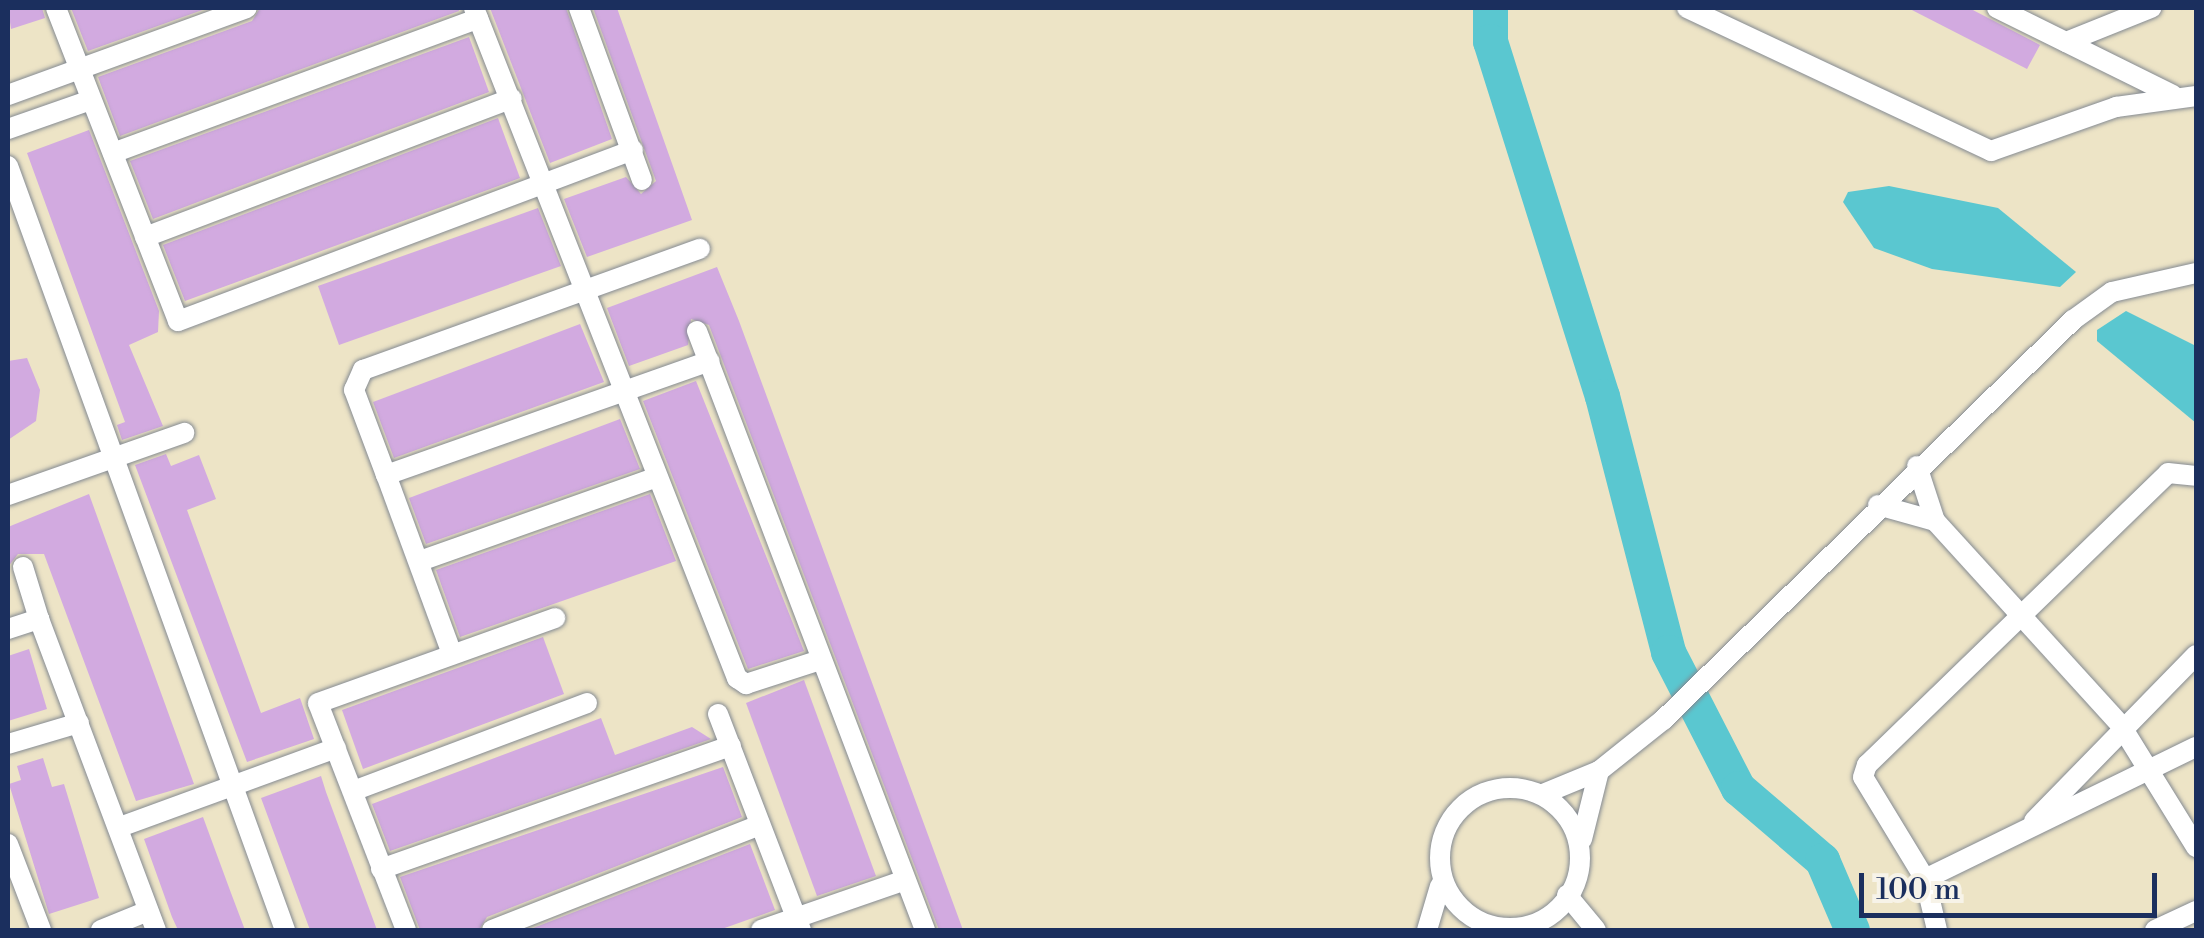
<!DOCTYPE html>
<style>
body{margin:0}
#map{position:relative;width:2204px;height:938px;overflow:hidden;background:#ede4c6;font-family:"Libre Bodoni",serif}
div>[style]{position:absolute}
.water>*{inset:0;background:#5ac7d0}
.river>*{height:35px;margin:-17.5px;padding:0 17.5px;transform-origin:17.5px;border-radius:17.5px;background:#5ac7d0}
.building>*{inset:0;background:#d2aae0}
.roads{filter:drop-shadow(0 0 2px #848a92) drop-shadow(0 0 2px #848a92)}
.minor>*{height:20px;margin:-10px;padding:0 10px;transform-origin:10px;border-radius:10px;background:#fff}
.minor>.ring{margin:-10px;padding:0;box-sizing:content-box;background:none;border:20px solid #fff;border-radius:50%}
span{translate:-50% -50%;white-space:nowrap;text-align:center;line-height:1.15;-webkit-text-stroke:10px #f7f3e8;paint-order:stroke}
.frame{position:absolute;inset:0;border:10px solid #1b2f5e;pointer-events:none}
.scale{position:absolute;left:1859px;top:873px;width:298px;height:45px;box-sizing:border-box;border:5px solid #1b2f5e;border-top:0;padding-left:12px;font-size:30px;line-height:35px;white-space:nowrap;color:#1b2f5e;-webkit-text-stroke:8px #f7f3e8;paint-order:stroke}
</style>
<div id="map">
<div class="water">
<div style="clip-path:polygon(1889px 186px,1998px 208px,2076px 272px,2060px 287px,1932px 269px,1874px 248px,1843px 202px,1848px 192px)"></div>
<div style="clip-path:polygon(2126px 311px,2196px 346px,2196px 423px,2097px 341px,2097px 330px)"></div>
</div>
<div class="river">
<div style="left:1490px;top:8px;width:33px;rotate:90deg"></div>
<div style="left:1490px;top:41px;width:372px;rotate:72.5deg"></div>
<div style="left:1602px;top:396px;width:264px;rotate:75.5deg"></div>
<div style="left:1668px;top:652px;width:153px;rotate:62.8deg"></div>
<div style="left:1738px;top:788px;width:111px;rotate:40.6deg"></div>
<div style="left:1822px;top:860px;width:76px;rotate:66.8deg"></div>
</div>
<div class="building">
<div style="clip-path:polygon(8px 8px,42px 8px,45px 18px,11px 29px)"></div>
<div style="clip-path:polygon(71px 8px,208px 8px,88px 51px)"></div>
<div style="clip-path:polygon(260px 8px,458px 8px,459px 11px,120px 136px,98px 77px,252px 21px)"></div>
<div style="clip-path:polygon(490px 8px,566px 8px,612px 139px,550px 163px)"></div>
<div style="clip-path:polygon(593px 8px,617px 8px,692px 220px,587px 257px,564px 199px,626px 177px,641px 194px,656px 181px)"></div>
<div style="clip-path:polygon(1908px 8px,1969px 8px,2040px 45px,2027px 69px)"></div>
<div style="clip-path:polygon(469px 37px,489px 92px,153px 219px,130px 161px)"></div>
<div style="clip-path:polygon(498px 118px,520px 178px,185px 301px,163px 245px)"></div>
<div style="clip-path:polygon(89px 130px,159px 311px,158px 332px,129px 345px,163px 426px,122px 440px,117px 425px,125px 422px,27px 153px)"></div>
<div style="clip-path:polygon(538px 208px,561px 266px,339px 345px,318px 286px)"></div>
<div style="clip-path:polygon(717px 267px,739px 321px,963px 930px,939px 930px,709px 325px,691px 319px,688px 345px,629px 366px,607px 308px)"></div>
<div style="clip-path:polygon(580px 324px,604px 382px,394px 458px,373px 402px)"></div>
<div style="clip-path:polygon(27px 358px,40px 390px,36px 421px,8px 440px,8px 361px)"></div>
<div style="clip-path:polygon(696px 381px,804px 651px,748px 669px,643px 401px)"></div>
<div style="clip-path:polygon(620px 419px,640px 469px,426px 544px,409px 498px)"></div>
<div style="clip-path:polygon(166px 454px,171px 466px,199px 455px,216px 499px,187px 510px,261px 713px,300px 698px,314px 739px,247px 762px,135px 465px)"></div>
<div style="clip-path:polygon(89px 494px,194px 784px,136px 801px,44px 554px,18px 554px,8px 567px,8px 527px)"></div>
<div style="clip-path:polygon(650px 494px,676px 561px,460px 637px,436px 570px)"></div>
<div style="clip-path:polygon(543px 637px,564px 694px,363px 769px,342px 710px)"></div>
<div style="clip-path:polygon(29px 649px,47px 709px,8px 721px,8px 656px)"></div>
<div style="clip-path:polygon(804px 680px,876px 876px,817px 896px,746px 703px)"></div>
<div style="clip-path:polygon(601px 718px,615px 755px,692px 727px,711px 739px,390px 851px,372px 804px)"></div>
<div style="clip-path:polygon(43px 758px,52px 787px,64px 784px,99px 898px,49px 914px,9px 784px,21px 780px,17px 766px)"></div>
<div style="clip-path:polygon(723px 767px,742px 817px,487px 917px,479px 930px,420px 930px,400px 877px)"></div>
<div style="clip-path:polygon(321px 776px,326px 792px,377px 930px,310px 930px,261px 798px)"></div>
<div style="clip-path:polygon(203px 817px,231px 893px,245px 930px,178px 930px,172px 917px,144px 839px)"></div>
<div style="clip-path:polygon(750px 844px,775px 910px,719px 930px,528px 930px)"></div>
</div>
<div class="roads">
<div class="minor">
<div style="left:56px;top:8px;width:336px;rotate:68.7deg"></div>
<div style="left:178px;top:321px;width:486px;rotate:-20.6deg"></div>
<div style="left:474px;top:8px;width:720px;rotate:68.57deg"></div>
<div style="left:737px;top:678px;width:11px;rotate:34deg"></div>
<div style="left:746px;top:684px;width:78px;rotate:-18deg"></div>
<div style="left:579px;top:8px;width:183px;rotate:69.9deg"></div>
<div style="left:1687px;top:8px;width:336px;rotate:25.2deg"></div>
<div style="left:1991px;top:151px;width:133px;rotate:-19.4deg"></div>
<div style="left:2116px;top:107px;width:81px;rotate:-7.8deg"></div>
<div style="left:1997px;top:8px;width:196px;rotate:26.3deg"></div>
<div style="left:2066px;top:42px;width:92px;rotate:-21.8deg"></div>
<div style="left:8px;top:95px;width:254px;rotate:-20deg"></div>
<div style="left:8px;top:129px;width:88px;rotate:-19.3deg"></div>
<div style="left:113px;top:153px;width:389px;rotate:-20.2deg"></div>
<div style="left:8px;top:166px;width:813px;rotate:70.07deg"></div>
<div style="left:145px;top:237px;width:392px;rotate:-20.7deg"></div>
<div style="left:697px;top:331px;width:641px;rotate:69.16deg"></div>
<div style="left:1917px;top:466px;width:58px;rotate:71.9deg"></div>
<div style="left:1935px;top:521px;width:275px;rotate:47.7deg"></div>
<div style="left:2120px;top:724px;width:145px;rotate:58.3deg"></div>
<div style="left:386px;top:475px;width:91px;rotate:-110.6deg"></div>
<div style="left:354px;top:390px;width:22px;rotate:-66deg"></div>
<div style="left:363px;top:370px;width:358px;rotate:-19.8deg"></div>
<div style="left:8px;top:495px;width:187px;rotate:-19.4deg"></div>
<div style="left:1878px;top:505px;width:59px;rotate:15.7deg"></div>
<div style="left:420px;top:561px;width:249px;rotate:-19.5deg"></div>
<div style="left:23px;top:567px;width:54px;rotate:72.9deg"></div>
<div style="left:8px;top:629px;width:33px;rotate:-18deg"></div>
<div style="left:39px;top:619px;width:332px;rotate:69.4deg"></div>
<div style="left:452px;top:654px;width:191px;rotate:-110.2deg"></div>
<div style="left:386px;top:475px;width:343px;rotate:-19.4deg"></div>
<div style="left:718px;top:714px;width:231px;rotate:69deg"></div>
<div style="left:8px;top:744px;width:74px;rotate:-16.5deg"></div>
<div class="ring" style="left:1440px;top:788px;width:120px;height:120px"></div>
<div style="left:353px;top:791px;width:250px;rotate:-20.6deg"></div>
<div style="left:1543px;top:794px;width:61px;rotate:-22.3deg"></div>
<div style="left:1599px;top:771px;width:82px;rotate:-38.6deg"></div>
<div style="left:1663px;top:720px;width:573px;rotate:-44.29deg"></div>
<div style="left:2073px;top:320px;width:48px;rotate:-35.7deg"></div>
<div style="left:2112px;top:292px;width:86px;rotate:-12.7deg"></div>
<div style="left:2034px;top:821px;width:232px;rotate:-45.7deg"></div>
<div style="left:120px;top:827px;width:230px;rotate:-20.1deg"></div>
<div style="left:1582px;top:839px;width:70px;rotate:-76deg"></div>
<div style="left:8px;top:844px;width:92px;rotate:69deg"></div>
<div style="left:381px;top:869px;width:371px;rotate:-19.4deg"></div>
<div style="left:1925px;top:879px;width:301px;rotate:-26deg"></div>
<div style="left:1567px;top:895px;width:45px;rotate:50.4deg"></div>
<div style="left:101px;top:930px;width:51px;rotate:-22deg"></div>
<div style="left:406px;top:930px;width:243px;rotate:-111.2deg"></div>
<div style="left:318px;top:703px;width:252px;rotate:-19.7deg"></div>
<div style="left:492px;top:930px;width:288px;rotate:-21.4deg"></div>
<div style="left:761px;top:930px;width:152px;rotate:-19.1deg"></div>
<div style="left:1427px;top:930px;width:46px;rotate:-73.5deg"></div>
<div style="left:1937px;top:930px;width:52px;rotate:-103.2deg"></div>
<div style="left:1925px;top:879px;width:119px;rotate:-121.3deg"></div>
<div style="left:1863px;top:777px;width:13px;rotate:-72deg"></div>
<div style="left:1867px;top:765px;width:419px;rotate:-44.1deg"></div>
<div style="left:2168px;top:473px;width:28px;rotate:6deg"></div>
<div style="left:2155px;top:930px;width:45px;rotate:-24.9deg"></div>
</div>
</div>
<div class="frame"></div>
<div class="scale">100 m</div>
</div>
